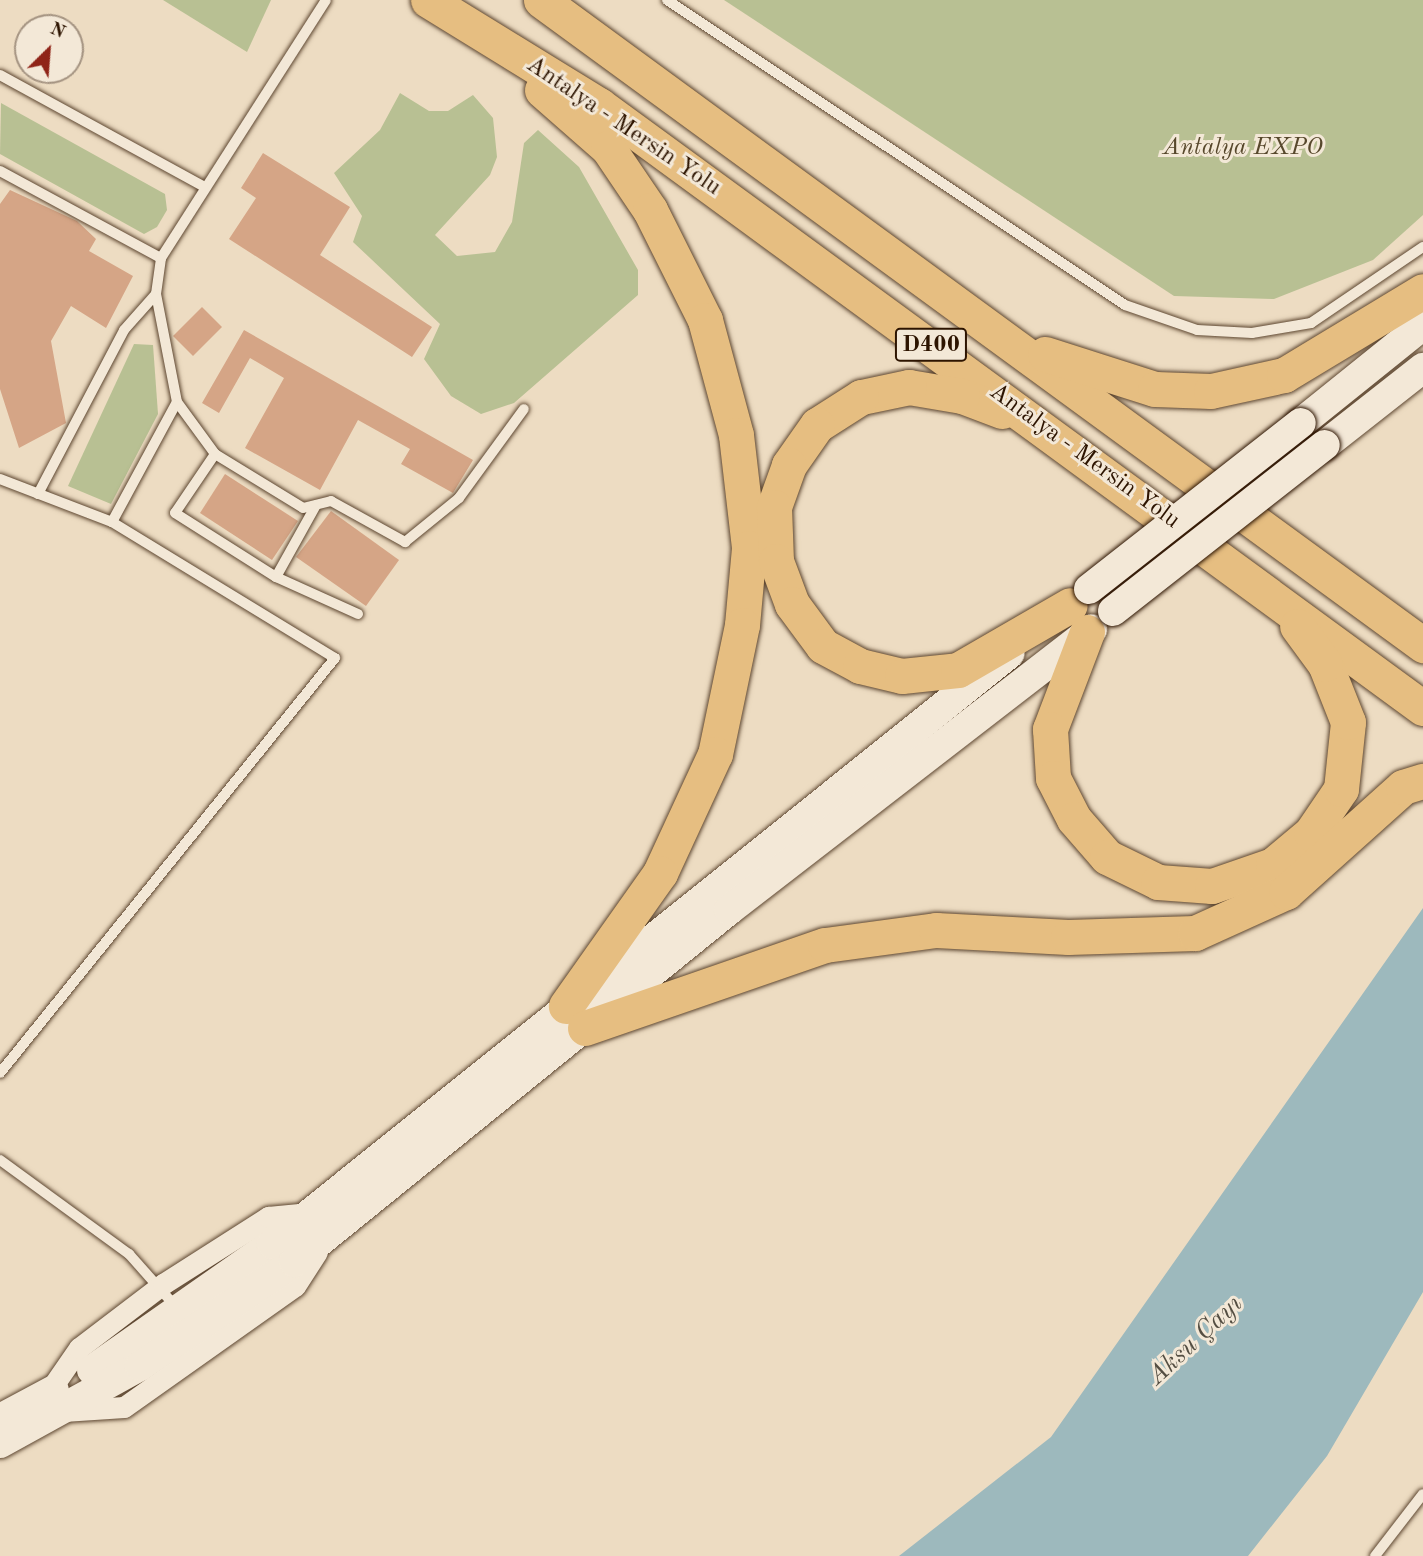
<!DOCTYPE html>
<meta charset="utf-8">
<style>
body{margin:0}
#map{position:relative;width:1423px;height:1556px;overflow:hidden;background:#eddcc2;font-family:"Old Standard TT",serif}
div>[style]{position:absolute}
.green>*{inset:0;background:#b8c093}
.water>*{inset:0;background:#9db9bd}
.building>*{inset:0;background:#d5a586}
.roads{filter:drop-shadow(0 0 2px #5d4630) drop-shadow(0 0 2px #5d4630)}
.service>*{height:10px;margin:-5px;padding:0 5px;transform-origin:5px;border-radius:5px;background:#f3e8d7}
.minor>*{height:21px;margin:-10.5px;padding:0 10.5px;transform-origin:10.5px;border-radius:10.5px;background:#f3e8d7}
.secondary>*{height:30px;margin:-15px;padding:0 15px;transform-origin:15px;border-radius:15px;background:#f3e8d7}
.trunk>*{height:35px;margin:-17.5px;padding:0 17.5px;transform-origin:17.5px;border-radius:17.5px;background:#e6be81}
.bridges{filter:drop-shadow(0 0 2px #2d1400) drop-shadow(0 0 2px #2d1400)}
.secondary-bridge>*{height:30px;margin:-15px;padding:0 15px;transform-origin:15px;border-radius:15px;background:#f3e8d7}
span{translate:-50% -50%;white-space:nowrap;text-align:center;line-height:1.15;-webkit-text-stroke:6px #f3e8d7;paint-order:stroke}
.shield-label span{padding:2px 5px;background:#f3e8d7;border:2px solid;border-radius:5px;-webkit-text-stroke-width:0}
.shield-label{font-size:23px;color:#2d1400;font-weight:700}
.street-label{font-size:24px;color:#2d1400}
.park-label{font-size:24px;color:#57482c;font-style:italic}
.water-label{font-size:26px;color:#544e42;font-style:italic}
.north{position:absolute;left:14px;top:14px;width:70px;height:70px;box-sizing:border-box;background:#f3e8d7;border:2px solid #a49381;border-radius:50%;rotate:25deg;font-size:19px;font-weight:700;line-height:28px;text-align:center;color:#2d1400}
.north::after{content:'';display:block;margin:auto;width:24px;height:32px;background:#8f2418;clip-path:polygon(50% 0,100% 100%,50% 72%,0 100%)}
</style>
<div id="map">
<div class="green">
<div style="clip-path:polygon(163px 0,271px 0,247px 52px)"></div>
<div style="clip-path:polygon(724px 0,1423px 0,1423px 215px,1373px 260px,1274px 299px,1174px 296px)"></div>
<div style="clip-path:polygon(400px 93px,429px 111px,448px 111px,473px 95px,493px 118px,497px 157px,490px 175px,435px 235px,457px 256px,495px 252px,512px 222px,524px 143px,538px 130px,579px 167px,638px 270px,638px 295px,514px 403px,481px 414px,451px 396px,424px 359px,440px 324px,353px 242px,362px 216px,334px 173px,380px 130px)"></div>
<div style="clip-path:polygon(1px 103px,165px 194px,167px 210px,157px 227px,144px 234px,0 154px)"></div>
<div style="clip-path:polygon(134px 344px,153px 345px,158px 414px,111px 504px,68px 486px)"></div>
</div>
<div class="water">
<div style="clip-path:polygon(1423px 908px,1423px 1292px,1327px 1456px,1248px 1556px,899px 1556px,1051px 1437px)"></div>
</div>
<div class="building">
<div style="clip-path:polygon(263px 153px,350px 207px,320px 255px,432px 327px,412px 357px,229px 239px,256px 198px,241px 188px)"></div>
<div style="clip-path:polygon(10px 190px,77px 221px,96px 239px,89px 251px,133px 276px,106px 328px,71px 306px,51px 341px,66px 423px,19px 448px,0 389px,0 204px)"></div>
<div style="clip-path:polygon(202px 307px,222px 327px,193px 356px,173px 336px)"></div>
<div style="clip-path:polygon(244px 330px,473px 460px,453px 493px,401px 464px,410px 449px,358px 420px,320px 490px,245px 448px,284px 378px,250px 358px,219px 413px,202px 403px)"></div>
<div style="clip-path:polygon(225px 474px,298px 521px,272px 560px,200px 513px)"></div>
<div style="clip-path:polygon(331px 511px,399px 560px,366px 606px,296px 557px)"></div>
</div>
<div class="roads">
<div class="service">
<div style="left:667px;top:0;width:550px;rotate:33.66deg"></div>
<div style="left:1125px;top:305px;width:76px;rotate:19.1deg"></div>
<div style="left:1197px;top:330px;width:55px;rotate:3.1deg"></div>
<div style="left:1252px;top:333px;width:60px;rotate:-9.6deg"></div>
<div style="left:1311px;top:323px;width:135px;rotate:-34.2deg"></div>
<div style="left:0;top:75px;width:231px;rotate:28.7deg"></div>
<div style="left:0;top:171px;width:183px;rotate:28.4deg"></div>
<div style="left:177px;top:402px;width:64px;rotate:53.8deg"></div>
<div style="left:215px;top:454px;width:103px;rotate:31.5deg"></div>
<div style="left:303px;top:508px;width:29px;rotate:-14deg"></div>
<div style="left:331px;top:501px;width:85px;rotate:29deg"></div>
<div style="left:405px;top:542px;width:70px;rotate:-39.2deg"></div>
<div style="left:459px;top:498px;width:110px;rotate:-53.9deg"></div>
<div style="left:215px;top:454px;width:71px;rotate:124.1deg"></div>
<div style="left:175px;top:513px;width:120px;rotate:32.4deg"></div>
<div style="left:276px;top:577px;width:82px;rotate:-60.9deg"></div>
<div style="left:0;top:479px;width:120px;rotate:21deg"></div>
<div style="left:112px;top:522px;width:261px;rotate:31.4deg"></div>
<div style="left:335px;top:658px;width:533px;rotate:128.91deg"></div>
<div style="left:38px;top:494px;width:185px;rotate:-62.3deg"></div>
<div style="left:124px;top:330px;width:48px;rotate:-48.4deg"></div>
<div style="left:112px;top:522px;width:136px;rotate:-61.6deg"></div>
<div style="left:177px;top:402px;width:110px;rotate:-101deg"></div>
<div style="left:156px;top:294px;width:36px;rotate:-82deg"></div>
<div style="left:161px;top:258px;width:306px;rotate:-57.4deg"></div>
<div style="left:276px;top:577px;width:90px;rotate:24.3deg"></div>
<div style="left:0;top:1160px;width:160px;rotate:36.1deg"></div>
<div style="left:129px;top:1254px;width:71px;rotate:48.4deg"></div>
<div style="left:1375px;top:1556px;width:78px;rotate:-52.3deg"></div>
</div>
<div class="minor">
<div style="left:48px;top:1393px;width:55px;rotate:-55.4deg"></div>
<div style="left:79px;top:1348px;width:106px;rotate:-37.3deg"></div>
<div style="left:163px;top:1284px;width:125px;rotate:-32.5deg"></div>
<div style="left:268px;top:1217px;width:42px;rotate:-5.4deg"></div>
<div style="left:63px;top:1411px;width:61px;rotate:-3.8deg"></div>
<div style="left:124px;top:1407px;width:209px;rotate:-35.3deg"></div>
<div style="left:295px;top:1286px;width:40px;rotate:-57.1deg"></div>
</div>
<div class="secondary">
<div style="left:1301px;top:423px;width:156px;rotate:-38.8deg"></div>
<div style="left:1325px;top:445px;width:125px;rotate:-38.2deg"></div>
<div style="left:92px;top:1370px;width:220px;rotate:-35deg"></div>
<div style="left:272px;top:1244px;width:945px;rotate:-38.69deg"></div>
<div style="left:0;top:1419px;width:61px;rotate:-28.2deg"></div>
<div style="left:0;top:1443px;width:160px;rotate:-28.8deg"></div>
<div style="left:140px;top:1366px;width:186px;rotate:-34deg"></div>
<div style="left:294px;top:1262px;width:560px;rotate:-38.98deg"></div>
<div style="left:729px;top:910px;width:459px;rotate:-37.7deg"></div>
</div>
<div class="trunk">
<div style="left:428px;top:0;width:201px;rotate:31.6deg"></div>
<div style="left:599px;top:105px;width:1021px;rotate:36.2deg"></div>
<div style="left:541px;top:0;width:1093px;rotate:36.18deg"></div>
<div style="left:542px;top:90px;width:88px;rotate:41.3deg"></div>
<div style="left:608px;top:148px;width:75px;rotate:55.9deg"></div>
<div style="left:650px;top:210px;width:123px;rotate:63.4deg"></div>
<div style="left:705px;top:320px;width:119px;rotate:74.9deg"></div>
<div style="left:736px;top:435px;width:114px;rotate:83.4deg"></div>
<div style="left:749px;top:548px;width:77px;rotate:95.2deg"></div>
<div style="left:742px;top:625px;width:132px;rotate:101.8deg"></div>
<div style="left:715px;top:754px;width:131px;rotate:114.8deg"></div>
<div style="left:660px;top:873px;width:163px;rotate:125.3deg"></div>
<div style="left:1045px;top:354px;width:115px;rotate:17.7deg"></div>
<div style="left:1155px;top:389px;width:56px;rotate:2deg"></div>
<div style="left:1211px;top:391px;width:75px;rotate:-12.4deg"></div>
<div style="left:1284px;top:375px;width:162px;rotate:-31.1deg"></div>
<div style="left:1002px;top:411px;width:43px;rotate:-159.4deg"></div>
<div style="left:962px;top:396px;width:54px;rotate:-170.4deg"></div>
<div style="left:909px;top:387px;width:49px;rotate:168.2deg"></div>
<div style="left:861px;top:397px;width:52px;rotate:147.5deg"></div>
<div style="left:817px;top:425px;width:49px;rotate:125deg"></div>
<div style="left:789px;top:465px;width:45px;rotate:109.7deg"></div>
<div style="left:774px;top:507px;width:54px;rotate:87.9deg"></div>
<div style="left:776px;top:561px;width:46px;rotate:69.6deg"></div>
<div style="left:792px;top:604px;width:52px;rotate:53.6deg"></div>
<div style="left:823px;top:646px;width:42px;rotate:28.4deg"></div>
<div style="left:860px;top:666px;width:43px;rotate:13.4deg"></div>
<div style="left:902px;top:676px;width:56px;rotate:-6.1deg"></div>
<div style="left:958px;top:670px;width:129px;rotate:-30.1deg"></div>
<div style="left:1087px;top:632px;width:104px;rotate:110.9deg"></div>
<div style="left:1050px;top:729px;width:49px;rotate:86.5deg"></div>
<div style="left:1053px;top:778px;width:46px;rotate:62.9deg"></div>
<div style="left:1074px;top:819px;width:50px;rotate:49deg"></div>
<div style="left:1107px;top:857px;width:57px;rotate:26.1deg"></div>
<div style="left:1158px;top:882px;width:54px;rotate:4.2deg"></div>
<div style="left:1212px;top:886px;width:65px;rotate:-19deg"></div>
<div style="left:1273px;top:865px;width:50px;rotate:-40.1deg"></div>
<div style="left:1311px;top:833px;width:53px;rotate:-55.7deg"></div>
<div style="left:1341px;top:789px;width:67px;rotate:-84deg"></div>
<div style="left:1348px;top:722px;width:62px;rotate:-111.6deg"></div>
<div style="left:1325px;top:664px;width:47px;rotate:-126.4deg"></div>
<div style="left:585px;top:1028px;width:254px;rotate:-19.1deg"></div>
<div style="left:825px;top:945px;width:112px;rotate:-7.7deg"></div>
<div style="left:936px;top:930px;width:132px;rotate:3deg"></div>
<div style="left:1068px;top:937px;width:127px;rotate:-1.8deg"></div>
<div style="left:1195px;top:933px;width:100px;rotate:-24.3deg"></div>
<div style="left:1286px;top:892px;width:157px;rotate:-41.9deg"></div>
<div style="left:1403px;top:787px;width:21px;rotate:-17deg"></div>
</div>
</div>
<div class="bridges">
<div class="secondary-bridge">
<div style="left:1089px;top:589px;width:269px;rotate:-38.1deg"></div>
<div style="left:1113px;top:611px;width:269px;rotate:-38.1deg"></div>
</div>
</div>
<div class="shield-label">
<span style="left:931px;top:345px">D400</span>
</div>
<div class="street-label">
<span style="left:623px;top:127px;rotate:34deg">Antalya - Mersin Yolu</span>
<span style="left:1084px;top:457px;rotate:36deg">Antalya - Mersin Yolu</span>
</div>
<div class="park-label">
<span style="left:1243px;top:149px">Antalya EXPO</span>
</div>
<div class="water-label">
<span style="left:1196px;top:1341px;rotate:-43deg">Aksu Çayı</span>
</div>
<div class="north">N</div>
</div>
